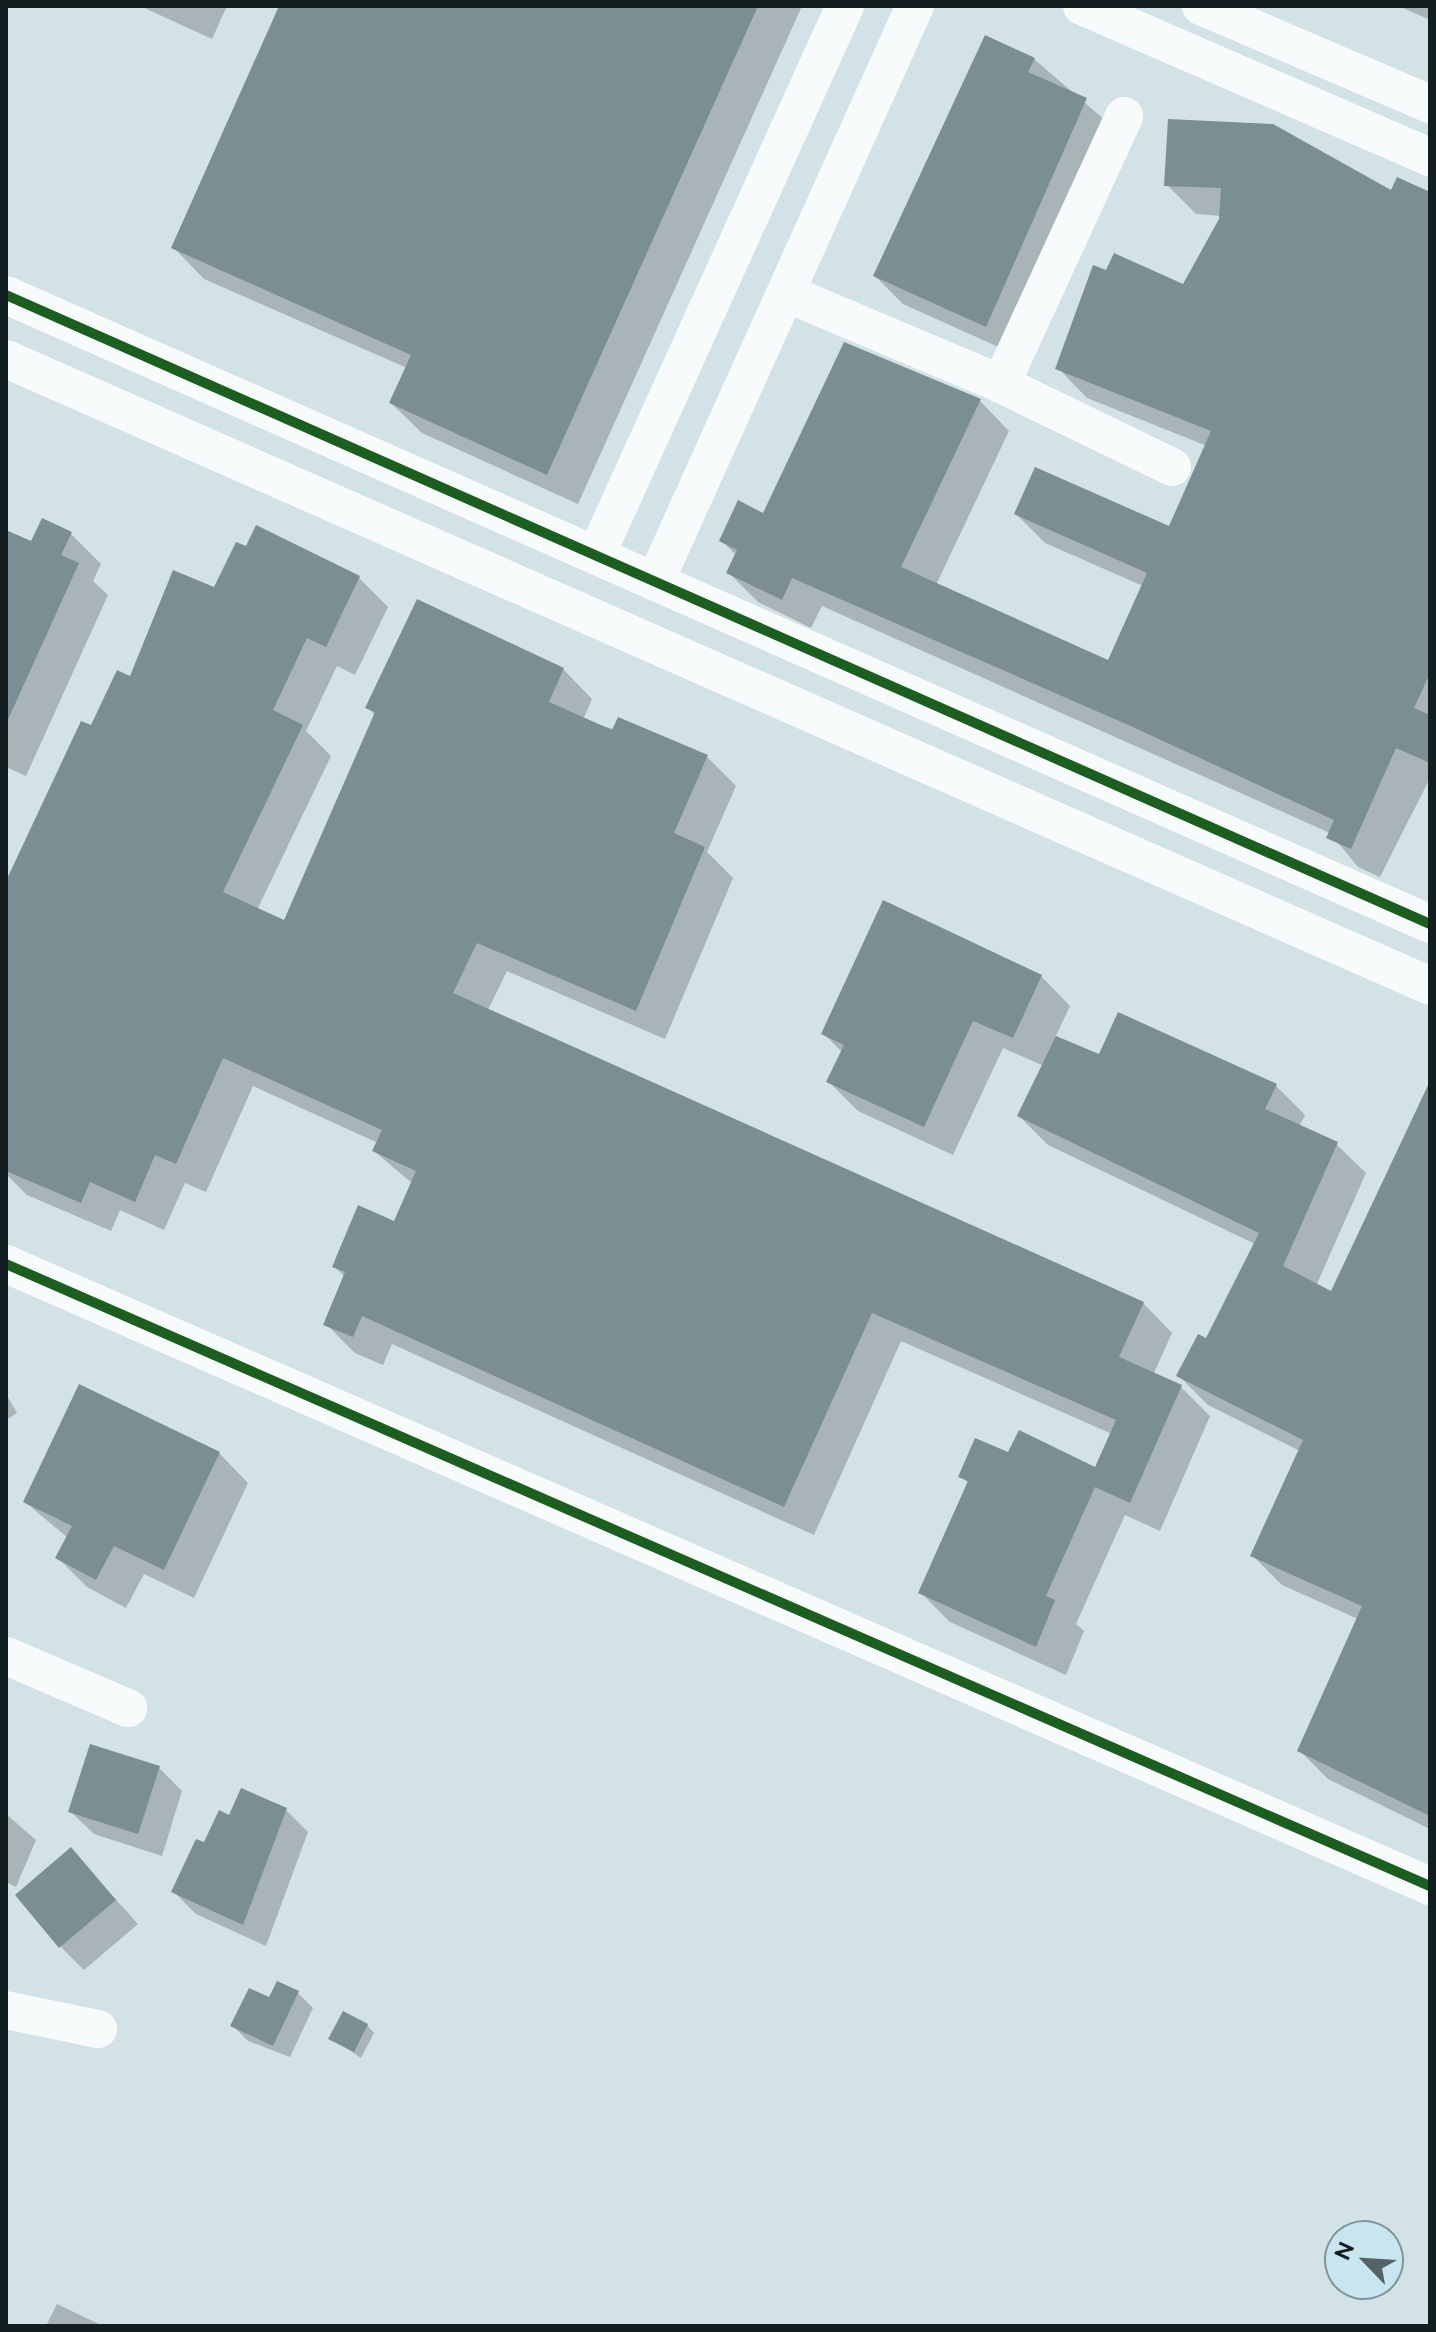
<!DOCTYPE html>
<style>
body{margin:0}
#map{position:relative;width:1436px;height:2332px;overflow:hidden;background:#d2e2e7;font-family:Raleway,sans-serif}
div>[style]{position:absolute}
.shadow>*{inset:0;background:#0003}
.building>*{inset:0;background:#7b8e93}
.street>*{height:38px;margin:-19px;padding:0 19px;transform-origin:19px;border-radius:19px;background:#f8fbfb}
.cycleway>*{height:10px;margin:-5px;padding:0 5px;transform-origin:5px;border-radius:5px;background:#1b5e20}
span{translate:-50% -50%;white-space:nowrap;text-align:center;line-height:1.15;-webkit-text-stroke:8px #c9e6f0;paint-order:stroke}
.frame{position:absolute;inset:0;border:8px solid #131e21;pointer-events:none}
.north{position:absolute;left:1324px;top:2220px;width:80px;height:80px;box-sizing:border-box;background:#c9e6f0;border:2px solid #80969d;border-radius:50%;rotate:295deg;font-size:22px;font-weight:700;line-height:32px;text-align:center;color:#131e21}
.north::after{content:'';display:block;margin:auto;width:28px;height:36px;background:#566366;clip-path:polygon(50% 0,100% 100%,50% 72%,0 100%)}
</style>
<div id="map">
<div class="shadow">
<div style="clip-path:polygon(140px 6px,227px 6px,212px 39px)"></div>
<div style="clip-path:polygon(280px 6px,802px 6px,578px 504px,422px 433px,391px 403px,407px 368px,204px 279px,174px 248px)"></div>
<div style="clip-path:polygon(1399px 6px,1430px 6px,1430px 20px)"></div>
<div style="clip-path:polygon(1034px 59px,1113px 127px,1014px 354px,903px 304px,875px 276px)"></div>
<div style="clip-path:polygon(1167px 185px,1430px 194px,1430px 778px,1380px 877px,1358px 867px,1330px 833px,822px 606px,811px 628px,758px 602px,729px 573px,737px 556px,722px 541px,980px 401px,1009px 431px,936px 585px,1109px 663px,1143px 586px,1045px 543px,1016px 514px,1170px 529px,1207px 446px,1087px 398px,1058px 368px,1107px 273px,1184px 286px,1222px 216px,1196px 214px)"></div>
<div style="clip-path:polygon(6px 533px,32px 544px,71px 534px,101px 564px,93px 581px,108px 595px,26px 776px,6px 767px)"></div>
<div style="clip-path:polygon(359px 578px,388px 607px,355px 675px,337px 666px,306px 731px,331px 756px,257px 910px,285px 923px,376px 716px,367px 707px,563px 669px,592px 699px,583px 720px,707px 757px,736px 786px,707px 852px,733px 878px,665px 1039px,507px 971px,488px 1010px,1143px 1303px,1172px 1333px,1153px 1375px,1181px 1387px,1210px 1416px,1160px 1531px,1125px 1515px,1076px 1624px,1084px 1631px,1066px 1675px,950px 1622px,920px 1592px,969px 1484px,961px 1476px,1009px 1455px,1096px 1470px,1112px 1434px,901px 1341px,814px 1535px,392px 1344px,383px 1365px,355px 1353px,326px 1324px,345px 1277px,334px 1266px,395px 1223px,413px 1184px,374px 1151px,378px 1143px,253px 1086px,206px 1192px,185px 1183px,164px 1230px,120px 1210px,111px 1231px,27px 1195px,6px 1174px,6px 886px,92px 728px,215px 589px)"></div>
<div style="clip-path:polygon(1041px 976px,1070px 1006px,1055px 1038px,1100px 1057px,1276px 1086px,1305px 1115px,1299px 1127px,1336px 1144px,1366px 1173px,1316px 1286px,1332px 1294px,1430px 1091px,1430px 1829px,1328px 1779px,1299px 1750px,1358px 1619px,1282px 1585px,1253px 1556px,1300px 1451px,1208px 1405px,1179px 1376px,1207px 1341px,1255px 1244px,1048px 1145px,1019px 1116px,1044px 1066px,1003px 1048px,953px 1155px,858px 1111px,829px 1082px,842px 1052px,823px 1033px)"></div>
<div style="clip-path:polygon(6px 1394px,17px 1413px,6px 1420px)"></div>
<div style="clip-path:polygon(219px 1453px,248px 1483px,194px 1598px,144px 1574px,126px 1608px,87px 1587px,57px 1557px,68px 1538px,25px 1502px)"></div>
<div style="clip-path:polygon(159px 1768px,182px 1791px,162px 1856px,94px 1834px,70px 1811px)"></div>
<div style="clip-path:polygon(286px 1810px,308px 1832px,266px 1946px,196px 1914px,174px 1892px,230px 1818px)"></div>
<div style="clip-path:polygon(6px 1814px,36px 1840px,16px 1887px,6px 1882px)"></div>
<div style="clip-path:polygon(71px 1850px,138px 1924px,84px 1970px,61px 1947px)"></div>
<div style="clip-path:polygon(298px 1993px,313px 2008px,290px 2057px,248px 2041px,233px 2026px,270px 2000px)"></div>
<div style="clip-path:polygon(367px 2025px,374px 2033px,361px 2058px,331px 2038px)"></div>
<div style="clip-path:polygon(57px 2304px,103px 2326px,46px 2326px)"></div>
</div>
<div class="building">
<div style="clip-path:polygon(279px 6px,758px 6px,547px 475px,389px 403px,411px 355px,171px 248px)"></div>
<div style="clip-path:polygon(985px 35px,1035px 58px,1028px 72px,1087px 98px,986px 327px,873px 276px)"></div>
<div style="clip-path:polygon(1168px 119px,1273px 124px,1391px 190px,1397px 177px,1430px 192px,1430px 673px,1414px 708px,1430px 715px,1430px 763px,1396px 748px,1351px 849px,1326px 838px,1334px 820px,1135px 728px,792px 578px,782px 600px,726px 573px,737px 550px,719px 541px,738px 500px,763px 513px,844px 342px,981px 399px,901px 567px,1108px 660px,1147px 573px,1014px 514px,1035px 467px,1169px 526px,1211px 431px,1055px 369px,1093px 265px,1106px 270px,1114px 253px,1183px 284px,1219px 219px,1221px 188px,1164px 186px)"></div>
<div style="clip-path:polygon(42px 518px,72px 532px,61px 555px,79px 563px,6px 724px,6px 530px,31px 541px)"></div>
<div style="clip-path:polygon(256px 525px,360px 576px,326px 647px,307px 638px,273px 710px,303px 725px,223px 892px,284px 920px,375px 712px,365px 708px,417px 599px,564px 668px,549px 702px,612px 730px,618px 717px,708px 755px,674px 833px,705px 847px,636px 1011px,477px 943px,453px 993px,1144px 1302px,1119px 1357px,1182px 1385px,1130px 1503px,1095px 1487px,1046px 1596px,1055px 1600px,1036px 1647px,918px 1593px,968px 1481px,958px 1477px,975px 1438px,1008px 1452px,1019px 1430px,1095px 1467px,1116px 1420px,872px 1313px,784px 1507px,362px 1316px,353px 1337px,323px 1325px,345px 1272px,332px 1267px,358px 1205px,394px 1221px,416px 1171px,372px 1151px,382px 1130px,223px 1058px,176px 1164px,155px 1155px,135px 1202px,90px 1182px,81px 1203px,6px 1171px,6px 881px,81px 721px,91px 725px,117px 670px,130px 676px,173px 570px,214px 587px,236px 542px,246px 546px)"></div>
<div style="clip-path:polygon(883px 900px,1042px 975px,1013px 1038px,973px 1021px,924px 1127px,826px 1082px,844px 1045px,821px 1034px)"></div>
<div style="clip-path:polygon(1118px 1012px,1277px 1084px,1265px 1109px,1338px 1142px,1283px 1266px,1331px 1291px,1430px 1081px,1430px 1816px,1297px 1751px,1362px 1606px,1250px 1556px,1303px 1440px,1176px 1376px,1198px 1334px,1206px 1338px,1259px 1233px,1017px 1116px,1056px 1036px,1099px 1054px)"></div>
<div style="clip-path:polygon(79px 1384px,220px 1452px,164px 1570px,114px 1546px,96px 1580px,55px 1558px,72px 1526px,23px 1502px)"></div>
<div style="clip-path:polygon(90px 1744px,160px 1766px,138px 1834px,68px 1812px)"></div>
<div style="clip-path:polygon(241px 1788px,287px 1808px,243px 1925px,171px 1892px,196px 1839px,204px 1842px,219px 1810px,229px 1815px)"></div>
<div style="clip-path:polygon(71px 1847px,116px 1900px,59px 1948px,15px 1895px)"></div>
<div style="clip-path:polygon(277px 1981px,299px 1991px,273px 2046px,230px 2026px,249px 1988px,269px 1997px)"></div>
<div style="clip-path:polygon(343px 2011px,368px 2024px,354px 2052px,328px 2039px)"></div>
</div>
<div class="street">
<div style="left:1082px;top:6px;width:379px;rotate:23.5deg"></div>
<div style="left:1201px;top:6px;width:249px;rotate:23.2deg"></div>
<div style="left:786px;top:293px;width:233px;rotate:22.9deg"></div>
<div style="left:1001px;top:384px;width:295px;rotate:-65.3deg"></div>
<div style="left:6px;top:295px;width:1557px;rotate:23.83deg"></div>
<div style="left:6px;top:359px;width:1556px;rotate:23.76deg"></div>
<div style="left:1001px;top:384px;width:190px;rotate:25.9deg"></div>
<div style="left:598px;top:551px;width:598px;rotate:-65.62deg"></div>
<div style="left:655px;top:582px;width:632px;rotate:-65.71deg"></div>
<div style="left:6px;top:1264px;width:1554px;rotate:23.6deg"></div>
<div style="left:6px;top:1656px;width:133px;rotate:23.1deg"></div>
<div style="left:6px;top:2010px;width:94px;rotate:11.7deg"></div>
</div>
<div class="cycleway">
<div style="left:6px;top:295px;width:1557px;rotate:23.83deg"></div>
<div style="left:6px;top:1264px;width:1554px;rotate:23.6deg"></div>
</div>
<div class="frame"></div>
<div class="north">N</div>
</div>
